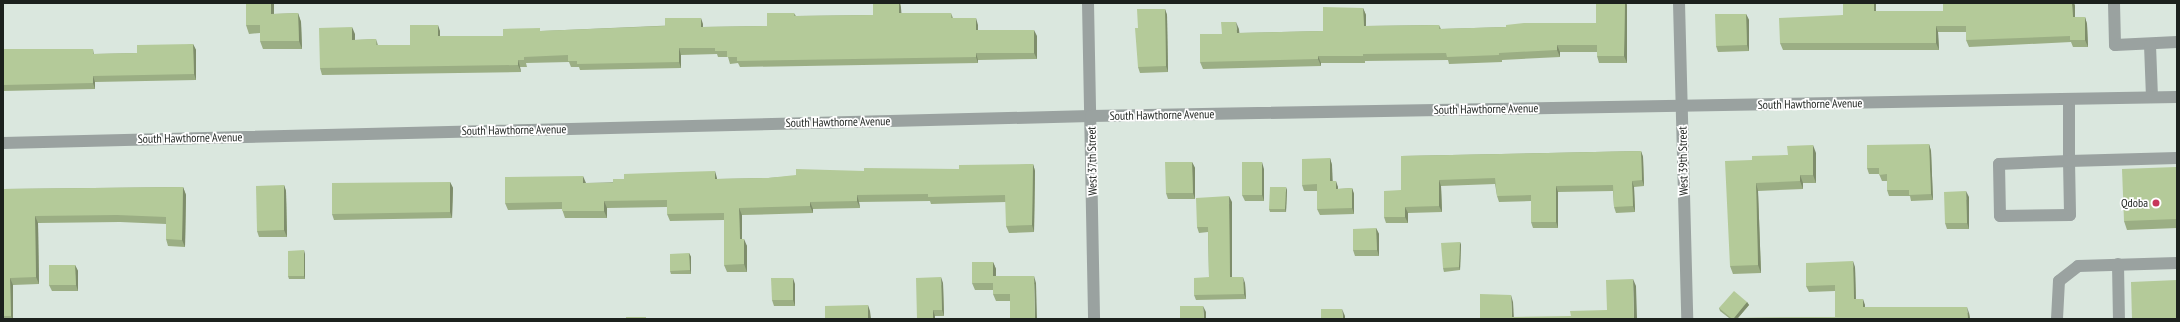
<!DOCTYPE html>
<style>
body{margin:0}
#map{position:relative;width:2180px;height:322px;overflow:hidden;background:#dae7de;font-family:"PT Sans Narrow",sans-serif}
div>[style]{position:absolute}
.minor>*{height:12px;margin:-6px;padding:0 6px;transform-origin:6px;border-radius:6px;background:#9aa2a0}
.wall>*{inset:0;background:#9bae84}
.shaded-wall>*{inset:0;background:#7e8d6b}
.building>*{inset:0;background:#b4ca99}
.dots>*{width:11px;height:11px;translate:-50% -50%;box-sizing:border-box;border:2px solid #fff;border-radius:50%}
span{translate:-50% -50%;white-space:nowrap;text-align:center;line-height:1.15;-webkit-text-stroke:3.5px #fff;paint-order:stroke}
.street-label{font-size:12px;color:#1c211d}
.poi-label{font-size:12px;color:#1c211d}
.right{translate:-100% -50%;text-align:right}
.frame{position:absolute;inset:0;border:4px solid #1c211d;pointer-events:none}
</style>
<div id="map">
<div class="minor">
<div style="left:1088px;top:3px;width:316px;rotate:88.9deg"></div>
<div style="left:1679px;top:3px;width:316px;rotate:88.5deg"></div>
<div style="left:2114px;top:3px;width:42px;rotate:88.6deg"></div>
<div style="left:2115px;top:45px;width:62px;rotate:-2.8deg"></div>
<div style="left:2150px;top:45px;width:52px;rotate:87.8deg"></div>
<div style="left:2069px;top:99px;width:62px;rotate:90deg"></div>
<div style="left:2069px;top:161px;width:54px;rotate:88.9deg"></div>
<div style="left:2070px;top:215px;width:70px;rotate:179.2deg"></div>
<div style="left:2000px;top:216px;width:52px;rotate:-91.1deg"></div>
<div style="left:1999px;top:164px;width:70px;rotate:-2.5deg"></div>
<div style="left:2069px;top:161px;width:108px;rotate:-1.6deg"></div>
<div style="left:3px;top:143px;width:1088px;rotate:-1.42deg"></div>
<div style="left:1091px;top:116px;width:1086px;rotate:-1deg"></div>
<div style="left:2118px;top:264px;width:55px;rotate:89deg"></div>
<div style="left:2057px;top:319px;width:38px;rotate:-87deg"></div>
<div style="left:2059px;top:281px;width:24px;rotate:-38deg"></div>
<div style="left:2078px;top:266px;width:99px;rotate:-1.7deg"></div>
</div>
<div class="wall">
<div style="clip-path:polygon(274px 3px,274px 14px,298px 13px,301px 22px,302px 49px,263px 49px,260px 41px,260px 33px,249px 34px,246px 25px)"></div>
<div style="clip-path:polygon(873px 3px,900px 3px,901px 8px,901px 13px,951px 13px,953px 18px,978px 25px,978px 30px,1037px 36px,1037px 59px,978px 60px,978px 63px,740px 67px,738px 63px,730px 64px,728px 57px,718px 57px,717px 54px,681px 55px,681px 68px,580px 70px,579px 67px,571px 67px,569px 62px,526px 63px,527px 67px,520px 67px,521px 72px,322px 75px,320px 68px,355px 34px,355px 40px,376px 39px,378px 45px,410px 45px,440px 31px,440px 36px,503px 36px,541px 31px,703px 24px,703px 27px,767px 26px,794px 13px,796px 16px,873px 15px)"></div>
<div style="clip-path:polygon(1596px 3px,1626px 3px,1627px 5px,1627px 63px,1599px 63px,1597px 56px,1597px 52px,1560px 52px,1560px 57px,1502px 60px,1502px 62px,1449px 64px,1448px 60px,1365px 61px,1365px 63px,1321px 63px,1321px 66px,1203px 69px,1200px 62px,1222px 34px,1239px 29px,1239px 33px,1323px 31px,1363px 8px,1366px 15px,1366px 26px,1439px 25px,1441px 29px,1506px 27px,1596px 23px)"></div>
<div style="clip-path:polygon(1876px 3px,1876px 11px,1943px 11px,1943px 3px,2074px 3px,2075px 6px,2075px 17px,2085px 17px,2087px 24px,2088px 47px,2073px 47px,2071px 42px,1969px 47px,1966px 40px,1966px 32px,1938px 32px,1939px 50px,1783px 50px,1780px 43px,1843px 15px)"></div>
<div style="clip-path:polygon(1165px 9px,1167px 15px,1168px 72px,1140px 73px,1138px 67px,1138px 28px)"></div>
<div style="clip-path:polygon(1746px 14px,1749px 20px,1749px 51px,1718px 52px,1716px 46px)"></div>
<div style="clip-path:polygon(193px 44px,196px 50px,196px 80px,95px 82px,95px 89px,3px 91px,3px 49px,93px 49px,94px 54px,137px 53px)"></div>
<div style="clip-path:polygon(1929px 144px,1931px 151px,1933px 200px,1911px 201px,1910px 196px,1889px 196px,1887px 190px,1887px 181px,1882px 181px,1879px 174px,1869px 174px,1867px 168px)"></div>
<div style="clip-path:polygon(1641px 151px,1643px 157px,1644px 186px,1634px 187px,1635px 212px,1616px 213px,1614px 207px,1613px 191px,1558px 192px,1558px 228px,1533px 228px,1531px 222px,1531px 201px,1499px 202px,1497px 196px,1495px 184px,1441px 186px,1442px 212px,1408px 213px,1408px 223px,1386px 223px,1384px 217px,1401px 190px,1401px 156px)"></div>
<div style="clip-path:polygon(1816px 153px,1816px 183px,1803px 183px,1803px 189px,1758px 191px,1761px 273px,1733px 274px,1730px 266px,1752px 160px,1788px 155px)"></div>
<div style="clip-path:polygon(1330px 158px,1332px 165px,1332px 181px,1338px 187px,1338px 189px,1352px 188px,1354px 194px,1354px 214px,1320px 215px,1317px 209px,1317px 191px,1304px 191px,1302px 185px)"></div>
<div style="clip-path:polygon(1192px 162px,1195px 168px,1195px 199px,1168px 199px,1166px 193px)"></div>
<div style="clip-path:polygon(1033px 164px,1035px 171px,1034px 232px,1009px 233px,1006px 226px,1006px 202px,931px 204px,930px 201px,859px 202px,860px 208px,813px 209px,813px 213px,742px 215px,742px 239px,747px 246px,747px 272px,727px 272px,724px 265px,724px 220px,670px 221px,667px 214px,667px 207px,607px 208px,607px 218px,565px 218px,562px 209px,508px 210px,505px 203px,586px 183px,717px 179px,768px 178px,864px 171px,959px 169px)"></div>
<div style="clip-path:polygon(1264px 169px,1264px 201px,1245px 201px,1242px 195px)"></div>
<div style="clip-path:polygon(2177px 169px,2177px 228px,2127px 230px,2124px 221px)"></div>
<div style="clip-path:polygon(450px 182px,453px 188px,452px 218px,334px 220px,332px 214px)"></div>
<div style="clip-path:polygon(284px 185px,286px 191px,287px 237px,259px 237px,257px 231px)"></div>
<div style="clip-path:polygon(183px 187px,186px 195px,185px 247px,168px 246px,166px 239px,166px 224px,120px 222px,38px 223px,39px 284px,13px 285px,13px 319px,3px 319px,3px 189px)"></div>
<div style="clip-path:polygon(1287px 190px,1286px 212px,1270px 212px,1269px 209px)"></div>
<div style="clip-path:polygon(1969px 197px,1969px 229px,1947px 229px,1945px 223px)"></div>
<div style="clip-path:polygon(1232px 202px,1232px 277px,1245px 283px,1246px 299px,1196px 300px,1194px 295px,1209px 277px,1208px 232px,1199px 233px,1197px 227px)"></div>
<div style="clip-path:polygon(1376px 228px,1379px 234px,1379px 256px,1355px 256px,1353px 250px)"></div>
<div style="clip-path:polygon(1460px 242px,1461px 245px,1460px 270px,1444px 272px,1443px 268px)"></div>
<div style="clip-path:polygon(689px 253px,691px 257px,691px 274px,671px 274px,670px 271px)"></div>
<div style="clip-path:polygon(305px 254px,305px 279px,289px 279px,288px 276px)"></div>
<div style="clip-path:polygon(993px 262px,996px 269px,996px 276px,1036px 283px,1010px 301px,996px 301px,993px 294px,993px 290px,975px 290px,972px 283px)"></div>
<div style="clip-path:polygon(75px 265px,78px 271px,78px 291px,52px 291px,49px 285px)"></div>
<div style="clip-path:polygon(1855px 267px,1856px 299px,1865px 305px,1865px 307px,1969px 313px,1970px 319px,1729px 318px,1720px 311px,1719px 308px,1747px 302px,1749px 305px,1738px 318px,1835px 317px,1835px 291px,1809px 292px,1806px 286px)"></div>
<div style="clip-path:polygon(943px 283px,944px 316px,935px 316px,917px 319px)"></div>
<div style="clip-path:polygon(795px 284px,795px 306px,774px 306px,772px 300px)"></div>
</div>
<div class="shaded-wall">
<div style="clip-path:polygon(271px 3px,274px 3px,274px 22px,271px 14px)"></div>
<div style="clip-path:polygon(899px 3px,900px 3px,901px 8px,902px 20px,899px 13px)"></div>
<div style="clip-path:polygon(1625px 3px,1626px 3px,1627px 5px,1627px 63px,1624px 56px)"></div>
<div style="clip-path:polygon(1874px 3px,1876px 3px,1876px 18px,1874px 11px)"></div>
<div style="clip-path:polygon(2072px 3px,2074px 3px,2075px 6px,2075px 24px,2073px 17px)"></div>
<div style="clip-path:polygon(1363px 8px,1366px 15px,1366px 33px,1364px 26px)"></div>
<div style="clip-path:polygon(1165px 9px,1167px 15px,1168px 72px,1166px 66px)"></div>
<div style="clip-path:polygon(298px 13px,301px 22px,302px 49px,299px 41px)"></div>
<div style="clip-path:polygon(1746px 14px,1749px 20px,1749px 51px,1747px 45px)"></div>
<div style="clip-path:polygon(2085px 17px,2087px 24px,2088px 47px,2085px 40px)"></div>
<div style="clip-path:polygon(701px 18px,703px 24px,703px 33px,701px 27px)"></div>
<div style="clip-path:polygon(976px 18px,978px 25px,978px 37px,976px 30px)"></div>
<div style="clip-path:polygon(1236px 22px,1239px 29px,1240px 40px,1237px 33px)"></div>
<div style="clip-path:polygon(438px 25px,440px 31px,440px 42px,438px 36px)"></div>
<div style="clip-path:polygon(1936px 26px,1938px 32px,1939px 50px,1936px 43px)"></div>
<div style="clip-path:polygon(352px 27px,355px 34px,355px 46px,352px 40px)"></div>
<div style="clip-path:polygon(1034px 30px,1037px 36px,1037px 59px,1034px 53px)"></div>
<div style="clip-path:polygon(193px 44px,196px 50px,196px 80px,194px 74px)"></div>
<div style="clip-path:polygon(1557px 45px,1560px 52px,1560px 57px,1557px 50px)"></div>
<div style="clip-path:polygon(679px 48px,681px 55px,681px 68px,679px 62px)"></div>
<div style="clip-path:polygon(976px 53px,978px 60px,978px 63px,976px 57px)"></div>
<div style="clip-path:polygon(1318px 56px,1321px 63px,1321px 66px,1318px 59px)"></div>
<div style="clip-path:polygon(518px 60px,520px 67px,521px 72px,518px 65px)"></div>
<div style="clip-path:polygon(93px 76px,95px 82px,95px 89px,93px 83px)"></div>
<div style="clip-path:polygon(1929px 144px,1931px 151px,1933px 200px,1931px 194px)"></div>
<div style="clip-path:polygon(1813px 145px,1816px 153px,1816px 183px,1813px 175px)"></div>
<div style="clip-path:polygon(1641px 151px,1643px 157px,1644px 186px,1642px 180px)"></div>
<div style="clip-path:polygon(1330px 158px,1332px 165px,1333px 187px,1330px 181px)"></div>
<div style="clip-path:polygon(1192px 162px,1195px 168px,1195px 199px,1193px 193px)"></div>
<div style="clip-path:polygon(1262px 162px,1264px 169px,1264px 201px,1262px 195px)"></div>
<div style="clip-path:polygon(1033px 164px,1035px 171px,1034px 232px,1032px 225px)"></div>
<div style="clip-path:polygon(715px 171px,717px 178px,717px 186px,715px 179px)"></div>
<div style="clip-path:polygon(1800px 175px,1803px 183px,1803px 189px,1800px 181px)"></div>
<div style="clip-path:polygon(583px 176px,586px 183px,583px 183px)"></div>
<div style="clip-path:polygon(1439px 180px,1441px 186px,1442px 212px,1439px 206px)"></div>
<div style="clip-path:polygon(1336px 181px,1338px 187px,1338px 195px,1336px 189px)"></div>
<div style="clip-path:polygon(1632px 181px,1634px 187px,1635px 212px,1633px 206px)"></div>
<div style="clip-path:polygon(450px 182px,453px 188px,452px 218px,450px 212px)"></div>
<div style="clip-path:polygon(1756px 183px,1758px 191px,1761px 273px,1758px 265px)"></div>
<div style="clip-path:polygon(284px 185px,286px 191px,287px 237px,284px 230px)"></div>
<div style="clip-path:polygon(1556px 186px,1558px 192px,1558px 228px,1556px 222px)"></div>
<div style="clip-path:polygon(183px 187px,186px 195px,185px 247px,182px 240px)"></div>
<div style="clip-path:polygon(1286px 187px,1287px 190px,1286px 212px,1285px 209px)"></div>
<div style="clip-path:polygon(1352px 188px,1354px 194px,1354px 214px,1352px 208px)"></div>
<div style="clip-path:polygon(1966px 191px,1969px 197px,1969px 229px,1967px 223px)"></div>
<div style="clip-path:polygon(857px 195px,859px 202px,860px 208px,857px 201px)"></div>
<div style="clip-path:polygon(1229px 196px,1232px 202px,1232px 283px,1230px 277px)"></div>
<div style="clip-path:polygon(604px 201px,607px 208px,607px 218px,604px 211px)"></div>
<div style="clip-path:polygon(810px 202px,813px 209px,813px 213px,810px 206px)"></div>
<div style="clip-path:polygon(1405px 207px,1408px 213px,1408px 223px,1405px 217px)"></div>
<div style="clip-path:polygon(739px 208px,742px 215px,742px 246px,740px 239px)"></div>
<div style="clip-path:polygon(35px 216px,38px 223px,39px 284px,36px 277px)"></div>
<div style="clip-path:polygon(1376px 228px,1379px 234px,1379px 256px,1377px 250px)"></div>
<div style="clip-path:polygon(744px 239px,747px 246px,747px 272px,744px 264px)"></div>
<div style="clip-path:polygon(1460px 242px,1461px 245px,1460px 270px,1459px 267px)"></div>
<div style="clip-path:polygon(304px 250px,305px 254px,305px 279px,304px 276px)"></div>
<div style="clip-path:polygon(689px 253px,691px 257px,691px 274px,690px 270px)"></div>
<div style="clip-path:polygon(1853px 261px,1855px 267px,1856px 305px,1854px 299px)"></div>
<div style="clip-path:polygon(993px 262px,996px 269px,996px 284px,993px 276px)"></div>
<div style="clip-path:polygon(75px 265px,78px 271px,78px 291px,76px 285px)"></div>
<div style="clip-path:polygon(1034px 276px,1036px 283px,1037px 319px,1035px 319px)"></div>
<div style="clip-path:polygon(941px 277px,943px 283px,944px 316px,942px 310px)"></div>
<div style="clip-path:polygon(1243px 277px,1245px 283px,1246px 299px,1244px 294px)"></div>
<div style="clip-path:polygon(10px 278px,13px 285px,13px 319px,12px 319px,11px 316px)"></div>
<div style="clip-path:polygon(793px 278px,795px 284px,795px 306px,793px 300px)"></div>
<div style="clip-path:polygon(1633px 279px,1636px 286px,1637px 319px,1634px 319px)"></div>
<div style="clip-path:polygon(1511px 295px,1513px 302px,1514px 319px,1512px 317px)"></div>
<div style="clip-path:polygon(1863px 299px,1865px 305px,1865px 313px,1863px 307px)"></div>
<div style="clip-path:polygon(1747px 302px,1749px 305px,1737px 319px,1733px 319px)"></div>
<div style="clip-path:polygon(868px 305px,870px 311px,871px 319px,868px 319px)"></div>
<div style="clip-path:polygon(1203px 306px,1206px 312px,1206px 319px,1204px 319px)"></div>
<div style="clip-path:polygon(1967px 307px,1969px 313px,1970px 319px,1968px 319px)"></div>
<div style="clip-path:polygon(1342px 309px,1345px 316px,1345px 319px,1343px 319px)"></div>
<div style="clip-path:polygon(933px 310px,935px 316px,935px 319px,933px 319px)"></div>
</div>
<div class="building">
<div style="clip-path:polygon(246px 3px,271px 3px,271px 14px,298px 13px,299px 41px,260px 41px,260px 25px,246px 25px)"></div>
<div style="clip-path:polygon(873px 3px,899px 3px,899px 13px,951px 13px,951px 18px,976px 18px,976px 30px,1034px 30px,1034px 53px,976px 53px,976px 57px,737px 61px,737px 57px,727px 57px,727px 51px,715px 51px,715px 48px,679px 48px,679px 62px,577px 64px,577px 61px,568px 61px,568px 55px,524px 57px,524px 60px,518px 60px,518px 65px,320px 68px,319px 28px,352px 27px,352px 40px,376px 39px,376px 45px,410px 45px,410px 25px,438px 25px,438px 36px,503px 36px,503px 29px,540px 28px,540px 31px,665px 26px,665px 18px,701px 18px,701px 27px,767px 26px,767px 13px,794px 13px,794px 16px,873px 15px)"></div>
<div style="clip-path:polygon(1596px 3px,1625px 3px,1624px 56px,1597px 56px,1597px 45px,1557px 45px,1557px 50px,1499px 53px,1499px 55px,1447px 57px,1446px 53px,1363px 54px,1363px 56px,1318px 56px,1318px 59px,1200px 62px,1200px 34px,1222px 34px,1221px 22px,1236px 22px,1237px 33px,1323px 31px,1323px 7px,1363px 8px,1364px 26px,1439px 25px,1439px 29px,1506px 27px,1506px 25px,1524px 23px,1596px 23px)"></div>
<div style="clip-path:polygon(1843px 3px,1874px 3px,1874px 11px,1943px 11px,1943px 3px,2072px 3px,2073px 17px,2085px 17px,2085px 40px,2070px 40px,2070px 36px,1966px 40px,1966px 26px,1936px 26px,1936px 43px,1780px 43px,1779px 18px,1843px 15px)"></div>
<div style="clip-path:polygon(1137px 9px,1165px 9px,1166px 66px,1138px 67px,1135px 28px,1138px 28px)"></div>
<div style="clip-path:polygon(1715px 14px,1746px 14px,1747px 45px,1716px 46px)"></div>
<div style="clip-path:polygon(193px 44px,194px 74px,93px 76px,93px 83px,3px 85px,3px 49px,93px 49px,93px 54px,137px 53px,137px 45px)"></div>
<div style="clip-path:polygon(1929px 144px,1931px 194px,1909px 195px,1909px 190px,1887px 190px,1887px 174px,1879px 175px,1879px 168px,1867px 168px,1867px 145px)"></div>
<div style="clip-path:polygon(1813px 145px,1813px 175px,1800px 175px,1800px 181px,1756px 183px,1758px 265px,1730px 266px,1725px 161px,1752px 160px,1752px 156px,1788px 155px,1787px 146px)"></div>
<div style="clip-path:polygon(1641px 151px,1642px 180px,1632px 181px,1633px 206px,1614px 207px,1613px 185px,1556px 186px,1556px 222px,1531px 222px,1531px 195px,1497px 196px,1495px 178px,1439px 180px,1439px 206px,1405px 207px,1405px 217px,1384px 217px,1384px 191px,1401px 190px,1401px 156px)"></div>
<div style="clip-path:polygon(1330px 158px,1330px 181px,1336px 181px,1336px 189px,1352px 188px,1352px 208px,1317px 209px,1317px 184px,1302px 185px,1302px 159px)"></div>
<div style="clip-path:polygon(1165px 162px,1192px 162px,1193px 193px,1166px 193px)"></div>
<div style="clip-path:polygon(1242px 162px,1262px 162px,1262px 195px,1242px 195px)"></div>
<div style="clip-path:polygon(1033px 164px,1032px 225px,1006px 226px,1005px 195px,928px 197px,928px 194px,857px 195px,857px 201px,810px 202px,810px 206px,739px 208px,740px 239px,744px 239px,744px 264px,724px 265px,724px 213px,667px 214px,667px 200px,604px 201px,604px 211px,562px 211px,562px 202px,505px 203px,505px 177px,583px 176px,583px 183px,613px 183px,613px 179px,624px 179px,624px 174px,680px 172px,715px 171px,715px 179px,768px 178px,796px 175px,796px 169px,864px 171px,864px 168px,959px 169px,959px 165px)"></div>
<div style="clip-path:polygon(2176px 167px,2177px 219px,2124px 221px,2122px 169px)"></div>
<div style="clip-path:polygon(450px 182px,450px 212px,332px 214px,332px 183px)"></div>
<div style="clip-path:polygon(284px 185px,284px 230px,257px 231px,256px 186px)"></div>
<div style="clip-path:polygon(183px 187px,182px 240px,166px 239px,166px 217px,117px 215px,35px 216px,36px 277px,10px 278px,11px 316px,3px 316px,3px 189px)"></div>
<div style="clip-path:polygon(1270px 187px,1286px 187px,1285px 209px,1269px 209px)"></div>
<div style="clip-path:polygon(1966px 191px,1967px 223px,1945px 223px,1944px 192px)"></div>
<div style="clip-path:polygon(1229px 196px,1230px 277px,1243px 277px,1244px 294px,1194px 295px,1194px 278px,1209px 277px,1208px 227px,1197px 227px,1196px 198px)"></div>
<div style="clip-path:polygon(1376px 228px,1377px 250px,1353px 250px,1353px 229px)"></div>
<div style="clip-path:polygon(1460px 242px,1459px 267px,1443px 268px,1441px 243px)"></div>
<div style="clip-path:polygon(304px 250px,304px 276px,288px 276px,288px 251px)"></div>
<div style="clip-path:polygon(689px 253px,690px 270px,670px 271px,670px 254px)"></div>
<div style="clip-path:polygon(1853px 261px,1854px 299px,1863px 299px,1863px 307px,1967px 307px,1968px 319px,1729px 319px,1729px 318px,1835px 317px,1835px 285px,1806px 286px,1806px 263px)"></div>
<div style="clip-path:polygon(972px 262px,993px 262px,993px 276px,1034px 276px,1035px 319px,1010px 319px,1010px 294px,993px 294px,993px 283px,972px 283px)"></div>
<div style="clip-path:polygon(49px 265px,75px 265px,76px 285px,49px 285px)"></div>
<div style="clip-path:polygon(941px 277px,942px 310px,933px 310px,933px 319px,917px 319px,916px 278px)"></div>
<div style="clip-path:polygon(771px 278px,793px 278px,793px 300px,772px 300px)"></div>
<div style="clip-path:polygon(1633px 279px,1634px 319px,1480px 319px,1480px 294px,1511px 295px,1512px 317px,1571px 316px,1570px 311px,1607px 310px,1606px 280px)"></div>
<div style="clip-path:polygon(2177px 280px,2177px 319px,2132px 319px,2131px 282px)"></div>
<div style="clip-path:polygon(1734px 291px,1747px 302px,1734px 318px,1731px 318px,1719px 308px)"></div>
<div style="clip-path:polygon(868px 305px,868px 319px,825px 319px,825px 306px)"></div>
<div style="clip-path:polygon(1180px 306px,1203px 306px,1204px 319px,1180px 319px)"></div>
<div style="clip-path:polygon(1321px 309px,1342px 309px,1343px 319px,1321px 319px)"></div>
<div style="clip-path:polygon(626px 317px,646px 317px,646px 319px,626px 319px)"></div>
<div style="clip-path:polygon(268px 318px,290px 318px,290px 319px,268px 319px)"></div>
</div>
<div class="dots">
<div style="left:2156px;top:203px;background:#c7375b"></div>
</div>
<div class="street-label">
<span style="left:1810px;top:104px;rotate:-1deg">South Hawthorne Avenue</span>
<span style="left:1486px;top:109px;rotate:-1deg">South Hawthorne Avenue</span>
<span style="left:1162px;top:115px;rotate:-1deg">South Hawthorne Avenue</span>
<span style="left:838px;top:122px;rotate:-1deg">South Hawthorne Avenue</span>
<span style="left:514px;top:130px;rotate:-1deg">South Hawthorne Avenue</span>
<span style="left:190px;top:138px;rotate:-1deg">South Hawthorne Avenue</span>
<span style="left:1092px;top:161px;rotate:-91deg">West 37th Street</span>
<span style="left:1683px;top:161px;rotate:-91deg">West 39th Street</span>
</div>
<div class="poi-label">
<span class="right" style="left:2148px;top:203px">Qdoba</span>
</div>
<div class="frame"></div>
</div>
